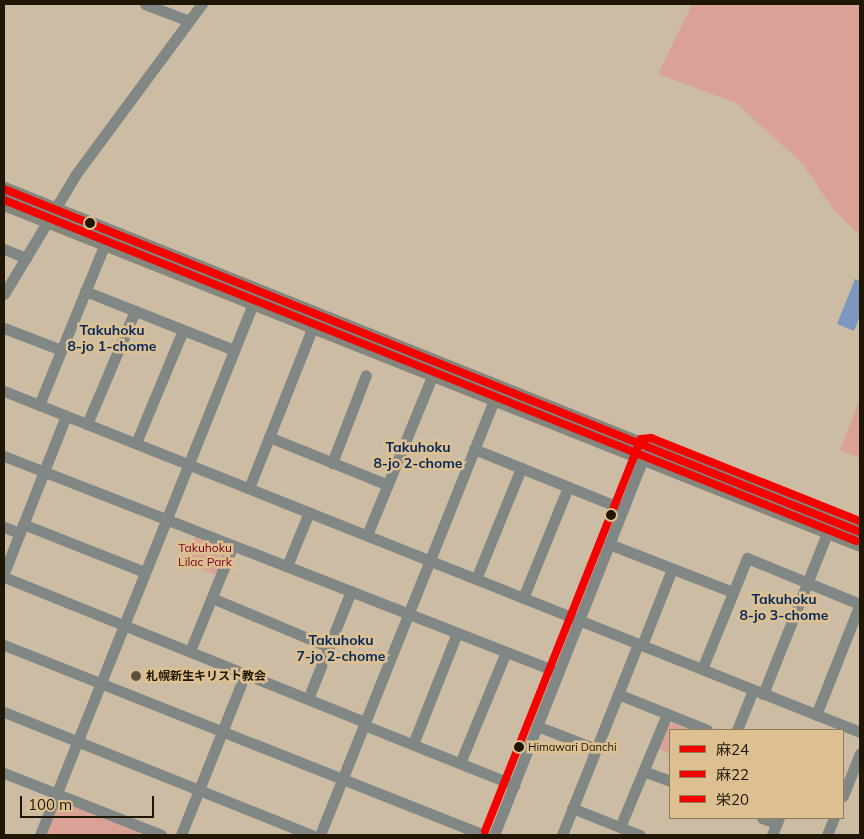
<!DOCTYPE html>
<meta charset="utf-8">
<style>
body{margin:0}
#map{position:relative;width:864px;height:839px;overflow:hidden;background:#ccbca3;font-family:Mulish,"Noto Sans JP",sans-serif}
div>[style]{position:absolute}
.green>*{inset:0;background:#daa297}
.water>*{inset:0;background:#7c97c0}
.minor>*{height:11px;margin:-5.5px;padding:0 5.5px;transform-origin:5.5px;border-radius:5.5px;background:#818784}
.major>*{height:15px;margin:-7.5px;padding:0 7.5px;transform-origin:7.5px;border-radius:7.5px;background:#85867e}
.bus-1>*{height:8px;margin:-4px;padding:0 4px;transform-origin:4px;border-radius:4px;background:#f40100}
.bus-2>*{height:8px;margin:-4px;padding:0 4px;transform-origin:4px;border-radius:4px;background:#f40100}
.bus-3>*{height:8px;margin:-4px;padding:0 4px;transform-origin:4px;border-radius:4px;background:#f40100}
.dots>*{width:14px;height:14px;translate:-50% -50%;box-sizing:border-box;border:2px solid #ddc092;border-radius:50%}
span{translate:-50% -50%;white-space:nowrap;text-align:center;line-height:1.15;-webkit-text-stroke:5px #ddc092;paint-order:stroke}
.bus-label{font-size:11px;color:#201605}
.left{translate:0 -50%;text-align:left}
.park-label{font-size:12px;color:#7a001d}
.poi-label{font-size:12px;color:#201605;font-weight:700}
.neighbourhood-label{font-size:14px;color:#06295c;font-weight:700}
.frame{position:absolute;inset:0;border:5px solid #201605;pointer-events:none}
.legend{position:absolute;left:669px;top:729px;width:175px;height:90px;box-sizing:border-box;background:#ddc092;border:1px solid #917c5a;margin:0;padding:6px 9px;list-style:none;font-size:15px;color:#201605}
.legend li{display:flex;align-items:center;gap:10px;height:25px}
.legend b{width:25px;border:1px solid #917c5a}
.scale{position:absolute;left:20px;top:796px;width:134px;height:22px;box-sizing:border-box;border:2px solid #201605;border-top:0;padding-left:6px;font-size:15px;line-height:18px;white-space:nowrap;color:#201605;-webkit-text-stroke:4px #ddc092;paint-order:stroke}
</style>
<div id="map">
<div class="green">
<div style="clip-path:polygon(692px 4px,860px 4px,860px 235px,833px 209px,802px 163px,736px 103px,658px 74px)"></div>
<div style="clip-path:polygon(860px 399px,860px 458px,840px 450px)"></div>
<div style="clip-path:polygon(196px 535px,223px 547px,225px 550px,216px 575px,185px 563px)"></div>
<div style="clip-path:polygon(673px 723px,691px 730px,670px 730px,670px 754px,658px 749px,669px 725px)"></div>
<div style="clip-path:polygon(63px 802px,147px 835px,47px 835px,59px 804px)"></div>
</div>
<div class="water">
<div style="clip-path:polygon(855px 279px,860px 281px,860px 316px,854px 331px,837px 324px)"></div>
</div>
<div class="minor">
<div style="left:145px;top:4px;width:47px;rotate:21.1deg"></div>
<div style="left:4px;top:249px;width:24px;rotate:22deg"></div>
<div style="left:85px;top:291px;width:160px;rotate:21.6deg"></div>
<div style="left:4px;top:294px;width:140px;rotate:-59deg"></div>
<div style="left:76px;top:174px;width:212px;rotate:-53.5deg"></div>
<div style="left:4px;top:328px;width:61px;rotate:21.1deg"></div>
<div style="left:4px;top:391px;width:921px;rotate:21.72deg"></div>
<div style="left:39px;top:405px;width:175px;rotate:-67.8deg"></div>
<div style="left:87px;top:424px;width:123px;rotate:-67deg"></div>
<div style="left:269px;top:437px;width:128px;rotate:22deg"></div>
<div style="left:136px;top:443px;width:122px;rotate:-67.4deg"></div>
<div style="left:474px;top:449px;width:161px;rotate:21.9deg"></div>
<div style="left:4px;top:456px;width:595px;rotate:21.3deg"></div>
<div style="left:332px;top:463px;width:94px;rotate:-68.9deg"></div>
<div style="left:249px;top:488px;width:174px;rotate:-68.4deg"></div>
<div style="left:23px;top:524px;width:131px;rotate:21.5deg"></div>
<div style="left:4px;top:527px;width:17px;rotate:21deg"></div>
<div style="left:367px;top:535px;width:174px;rotate:-67.7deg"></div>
<div style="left:609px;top:544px;width:133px;rotate:21.2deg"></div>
<div style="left:287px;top:566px;width:58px;rotate:-67.8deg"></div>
<div style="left:4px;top:573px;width:169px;rotate:-68.5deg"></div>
<div style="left:4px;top:577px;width:389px;rotate:21.9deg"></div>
<div style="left:476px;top:579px;width:120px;rotate:-67.9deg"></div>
<div style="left:212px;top:598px;width:127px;rotate:22.7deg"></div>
<div style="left:523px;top:598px;width:120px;rotate:-67.9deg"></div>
<div style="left:4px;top:645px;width:516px;rotate:21.6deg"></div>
<div style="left:642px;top:645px;width:82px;rotate:-68.5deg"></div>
<div style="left:190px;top:651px;width:114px;rotate:-67.9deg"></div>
<div style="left:702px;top:669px;width:120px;rotate:-67.9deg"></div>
<div style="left:747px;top:558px;width:122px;rotate:22.2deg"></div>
<div style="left:618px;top:694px;width:96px;rotate:22deg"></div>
<div style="left:763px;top:694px;width:175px;rotate:-68.3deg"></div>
<div style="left:308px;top:699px;width:116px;rotate:-68.3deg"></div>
<div style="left:4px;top:712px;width:332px;rotate:21.8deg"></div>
<div style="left:816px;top:715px;width:119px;rotate:-68.4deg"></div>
<div style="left:364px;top:725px;width:162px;rotate:21.8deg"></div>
<div style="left:537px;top:726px;width:63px;rotate:21.3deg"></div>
<div style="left:737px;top:730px;width:43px;rotate:-68.2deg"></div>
<div style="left:413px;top:744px;width:119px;rotate:-68.4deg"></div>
<div style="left:460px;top:763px;width:120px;rotate:-67.5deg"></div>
<div style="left:643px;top:771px;width:29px;rotate:20deg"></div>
<div style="left:4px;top:773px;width:169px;rotate:21.5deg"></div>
<div style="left:843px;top:796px;width:46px;rotate:-68.4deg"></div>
<div style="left:572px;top:808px;width:73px;rotate:21.7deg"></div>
<div style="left:762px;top:818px;width:15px;rotate:20deg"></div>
<div style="left:620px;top:827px;width:122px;rotate:-67.4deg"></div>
<div style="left:40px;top:835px;width:581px;rotate:-68.16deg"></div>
<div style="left:181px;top:835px;width:173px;rotate:-68.3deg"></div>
<div style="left:320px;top:835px;width:478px;rotate:-68.2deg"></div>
<div style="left:494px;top:835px;width:413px;rotate:-68.4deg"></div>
<div style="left:562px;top:835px;width:206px;rotate:-68.3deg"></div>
<div style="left:772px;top:835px;width:18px;rotate:-68deg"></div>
<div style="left:827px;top:835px;width:18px;rotate:-68deg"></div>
</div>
<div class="major">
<div style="left:4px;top:189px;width:922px;rotate:21.84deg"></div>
<div style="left:4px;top:203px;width:921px;rotate:21.72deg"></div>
</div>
<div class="bus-1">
<div style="left:4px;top:189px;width:922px;rotate:21.84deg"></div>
</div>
<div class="bus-2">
<div style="left:4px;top:200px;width:918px;rotate:21.81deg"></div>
</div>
<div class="bus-3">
<div style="left:485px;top:831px;width:422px;rotate:-68.3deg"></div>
<div style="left:641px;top:439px;width:10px;rotate:-6deg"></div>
<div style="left:651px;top:438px;width:225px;rotate:21.7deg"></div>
</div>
<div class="dots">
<div style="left:90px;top:223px;background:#201605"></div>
<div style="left:611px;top:515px;background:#201605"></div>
<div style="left:136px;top:676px;background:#5c503c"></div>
<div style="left:519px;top:747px;background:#201605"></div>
</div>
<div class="bus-label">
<span class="left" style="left:528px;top:747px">Himawari Danchi</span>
</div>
<div class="park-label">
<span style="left:205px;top:555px">Takuhoku<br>Lilac Park</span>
</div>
<div class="poi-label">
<span class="left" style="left:146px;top:676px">札幌新生キリスト教会</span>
</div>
<div class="neighbourhood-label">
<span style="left:112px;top:338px">Takuhoku<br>8-jo 1-chome</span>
<span style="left:418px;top:455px">Takuhoku<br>8-jo 2-chome</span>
<span style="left:784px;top:607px">Takuhoku<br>8-jo 3-chome</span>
<span style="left:341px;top:648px">Takuhoku<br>7-jo 2-chome</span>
</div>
<div class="frame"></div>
<ul class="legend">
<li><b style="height:6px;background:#f40100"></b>麻24</li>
<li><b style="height:6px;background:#f40100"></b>麻22</li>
<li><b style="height:6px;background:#f40100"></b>栄20</li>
</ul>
<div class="scale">100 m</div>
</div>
